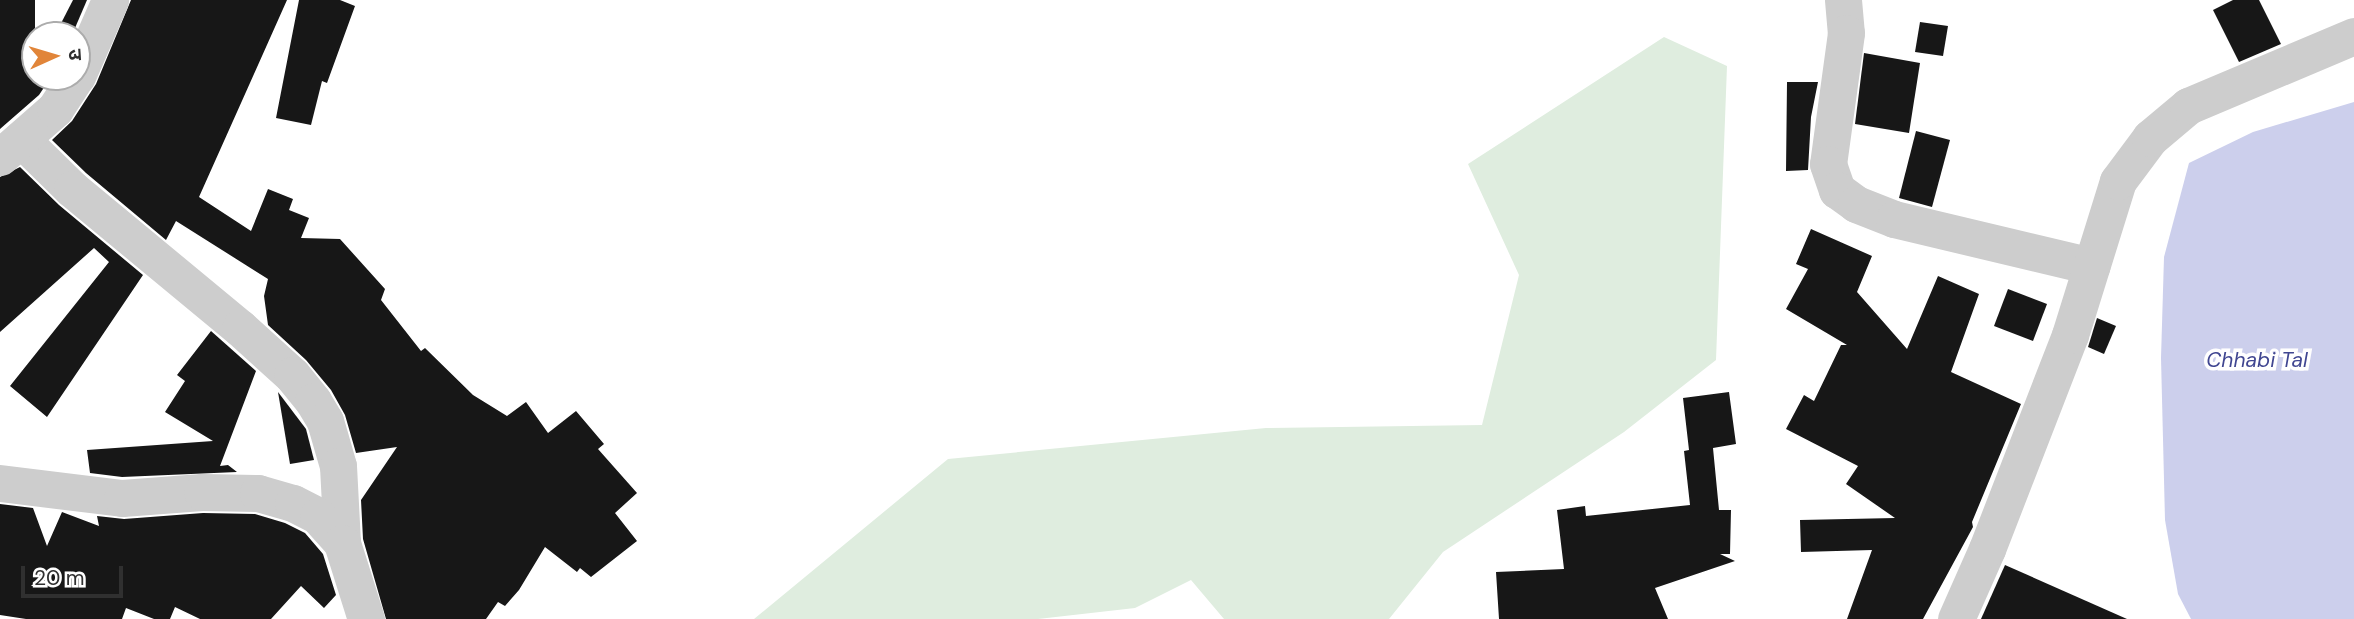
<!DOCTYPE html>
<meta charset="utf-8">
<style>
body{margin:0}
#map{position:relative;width:2354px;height:619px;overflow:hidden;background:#fff;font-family:"DM Sans","Noto Sans Devanagari",sans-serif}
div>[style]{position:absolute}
.green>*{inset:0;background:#dfeddf}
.water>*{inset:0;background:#cccfec}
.building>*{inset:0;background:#171717}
.street>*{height:37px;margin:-18.5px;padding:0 18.5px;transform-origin:18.5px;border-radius:18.5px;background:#cdcdcd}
span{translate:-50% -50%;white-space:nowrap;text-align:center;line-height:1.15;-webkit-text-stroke:7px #fff;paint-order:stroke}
.water-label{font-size:21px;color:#404691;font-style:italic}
.north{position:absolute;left:21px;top:21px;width:70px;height:70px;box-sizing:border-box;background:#fff;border:2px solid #acacac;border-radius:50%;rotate:86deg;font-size:19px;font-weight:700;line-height:28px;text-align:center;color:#303030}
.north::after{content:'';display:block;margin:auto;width:24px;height:32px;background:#e18539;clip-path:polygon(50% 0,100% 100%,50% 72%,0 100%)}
.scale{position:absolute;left:21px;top:566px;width:102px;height:32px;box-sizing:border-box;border:4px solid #303030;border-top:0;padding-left:9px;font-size:21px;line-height:24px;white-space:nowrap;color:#303030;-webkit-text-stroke:5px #fff;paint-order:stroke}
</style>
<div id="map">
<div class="green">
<div style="clip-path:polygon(1664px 37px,1727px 66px,1716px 360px,1624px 432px,1443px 552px,1389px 619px,1224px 619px,1191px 580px,1135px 608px,1038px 619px,754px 619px,948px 459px,1266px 428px,1482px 425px,1519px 275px,1468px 164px)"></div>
</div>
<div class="water">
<div style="clip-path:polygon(2354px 102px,2354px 619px,2191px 619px,2178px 594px,2165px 520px,2161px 358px,2164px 257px,2189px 163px,2253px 132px)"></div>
</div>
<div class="building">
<div style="clip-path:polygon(0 0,35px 0,35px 77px,51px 77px,39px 95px,0 129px)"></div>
<div style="clip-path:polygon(73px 0,87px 0,72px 35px,55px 35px)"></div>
<div style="clip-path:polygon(131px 0,287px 0,199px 197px,251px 231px,268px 189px,293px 199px,289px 210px,309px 218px,301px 238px,340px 239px,385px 289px,381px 300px,421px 351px,425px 348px,473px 395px,507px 416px,526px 402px,548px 433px,576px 411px,604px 444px,598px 449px,637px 493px,615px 513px,637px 541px,591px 577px,580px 568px,577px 572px,545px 547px,519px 590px,505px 606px,498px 602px,486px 619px,386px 619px,363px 539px,361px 500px,397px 447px,356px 453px,345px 415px,331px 390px,306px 360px,268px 325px,264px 296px,268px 279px,176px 221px,166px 240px,86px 173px,52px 140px,72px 121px,96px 84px)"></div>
<div style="clip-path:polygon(299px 0,340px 0,355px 6px,327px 83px,322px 81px,311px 125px,276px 118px)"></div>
<div style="clip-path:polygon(2233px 0,2259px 0,2281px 44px,2239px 62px,2213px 10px)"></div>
<div style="clip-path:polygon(1920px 22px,1948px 26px,1943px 56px,1915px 52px)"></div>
<div style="clip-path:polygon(1864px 53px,1920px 63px,1909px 133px,1855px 124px)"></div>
<div style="clip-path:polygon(1787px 82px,1818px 82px,1811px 117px,1808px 170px,1786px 171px)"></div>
<div style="clip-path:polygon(1916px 131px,1950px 140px,1932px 207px,1899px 198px)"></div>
<div style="clip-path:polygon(20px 167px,59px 205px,143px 275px,47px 417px,10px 386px,109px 262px,94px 248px,0 332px,0 177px)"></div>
<div style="clip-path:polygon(1811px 229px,1872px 256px,1857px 292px,1907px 349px,1938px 276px,1979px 294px,1951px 372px,2021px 404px,1972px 522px,1973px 527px,1923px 619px,1847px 619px,1872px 550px,1801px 552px,1800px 520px,1895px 518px,1846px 484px,1858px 466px,1786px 429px,1804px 395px,1814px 401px,1841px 345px,1847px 345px,1786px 309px,1808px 269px,1796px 264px)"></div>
<div style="clip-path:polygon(2008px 289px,2047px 304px,2033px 341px,1994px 326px)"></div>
<div style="clip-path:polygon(2097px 318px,2116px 326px,2104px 354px,2088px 347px)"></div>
<div style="clip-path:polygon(211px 331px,256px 371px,220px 466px,228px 465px,237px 472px,122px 477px,90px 473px,87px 450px,213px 441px,165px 412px,185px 381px,177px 375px)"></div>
<div style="clip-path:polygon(278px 392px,306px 429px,314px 460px,290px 464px)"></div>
<div style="clip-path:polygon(1729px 392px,1736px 444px,1713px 448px,1719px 510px,1731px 510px,1730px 554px,1720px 554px,1735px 561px,1655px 588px,1668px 619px,1499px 619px,1496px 572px,1564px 569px,1557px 510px,1585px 506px,1586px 516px,1690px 505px,1684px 451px,1689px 450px,1683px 398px)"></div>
<div style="clip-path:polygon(0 504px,33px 508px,47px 546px,62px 512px,99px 526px,97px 516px,124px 519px,203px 513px,255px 514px,285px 523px,305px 533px,323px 554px,336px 595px,324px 608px,301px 586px,271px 619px,200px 619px,175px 607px,170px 619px,154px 619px,126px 608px,122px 619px,26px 619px,0 615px)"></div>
<div style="clip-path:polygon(2005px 565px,2127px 619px,1981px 619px)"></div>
</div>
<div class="street">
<div style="left:1843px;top:0;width:33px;rotate:85deg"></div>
<div style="left:1846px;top:33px;width:132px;rotate:97.8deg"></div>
<div style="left:1828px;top:164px;width:28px;rotate:71deg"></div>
<div style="left:1837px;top:190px;width:24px;rotate:36deg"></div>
<div style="left:1856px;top:204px;width:41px;rotate:21.5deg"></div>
<div style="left:1894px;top:219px;width:203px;rotate:13.4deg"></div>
<div style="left:77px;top:76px;width:83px;rotate:-66.5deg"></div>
<div style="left:21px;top:139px;width:71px;rotate:44.4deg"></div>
<div style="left:72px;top:189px;width:218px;rotate:39.6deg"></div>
<div style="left:240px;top:328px;width:70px;rotate:42.1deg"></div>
<div style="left:292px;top:375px;width:33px;rotate:51deg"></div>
<div style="left:313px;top:401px;width:23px;rotate:59deg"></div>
<div style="left:325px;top:421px;width:47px;rotate:73.9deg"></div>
<div style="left:338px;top:466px;width:77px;rotate:87deg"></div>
<div style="left:0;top:157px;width:73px;rotate:-41.1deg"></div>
<div style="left:55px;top:109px;width:38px;rotate:-57deg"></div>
<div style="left:0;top:483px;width:123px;rotate:7deg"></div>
<div style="left:122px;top:498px;width:80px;rotate:-4.3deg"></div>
<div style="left:202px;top:492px;width:56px;rotate:1deg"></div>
<div style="left:258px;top:493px;width:36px;rotate:16deg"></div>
<div style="left:293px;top:503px;width:28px;rotate:27deg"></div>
<div style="left:318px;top:516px;width:36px;rotate:48deg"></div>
<div style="left:342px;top:543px;width:80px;rotate:72.5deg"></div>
<div style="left:1956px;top:619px;width:77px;rotate:-66.1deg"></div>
<div style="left:1987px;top:549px;width:230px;rotate:-68.8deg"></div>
<div style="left:2070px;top:335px;width:161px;rotate:-72.7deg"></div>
<div style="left:2118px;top:181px;width:54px;rotate:-53.3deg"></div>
<div style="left:2150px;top:138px;width:50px;rotate:-40.1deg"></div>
<div style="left:2188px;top:106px;width:180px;rotate:-22.9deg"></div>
</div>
<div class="water-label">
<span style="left:2257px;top:360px">Chhabi Tal</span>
</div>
<div class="north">उ</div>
<div class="scale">20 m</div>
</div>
